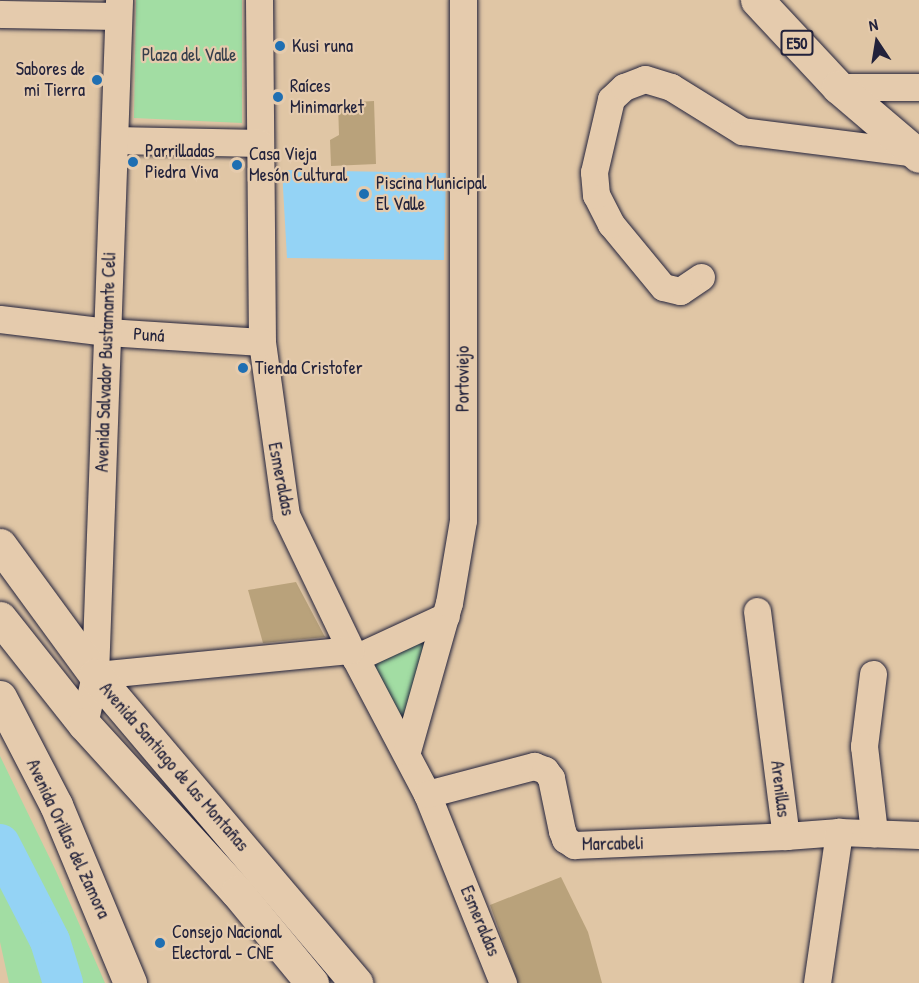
<!DOCTYPE html>
<meta charset="utf-8">
<style>
body{margin:0}
#map{position:relative;width:919px;height:983px;overflow:hidden;background:#e0c6a5;font-family:"Patrick Hand",sans-serif}
div>[style]{position:absolute}
.green>*{inset:0;background:#a2dda3}
.water>*{inset:0;background:#94d3f5}
.river>*{height:40px;margin:-20px;padding:0 20px;transform-origin:20px;border-radius:20px;background:#94d3f5}
.building>*{inset:0;background:#b9a27b}
.roads{filter:drop-shadow(0 0 2px #22223b) drop-shadow(0 0 2px #22223b)}
.street>*{height:27px;margin:-13.5px;padding:0 13.5px;transform-origin:13.5px;border-radius:13.5px;background:#e5cbad}
.secondary>*{height:33px;margin:-16.5px;padding:0 16.5px;transform-origin:16.5px;border-radius:16.5px;background:#e5cbad}
.primary>*{height:33px;margin:-16.5px;padding:0 16.5px;transform-origin:16.5px;border-radius:16.5px;background:#e5cbad}
.highway>*{height:33px;margin:-16.5px;padding:0 16.5px;transform-origin:16.5px;border-radius:16.5px;background:#e5cbad}
.dots>*{width:16px;height:16px;translate:-50% -50%;box-sizing:border-box;border:3px solid #e5cbad;border-radius:50%}
span{translate:-50% -50%;white-space:nowrap;text-align:center;line-height:1.15;-webkit-text-stroke:4.5px #e5cbad;paint-order:stroke}
.shield-label span{padding:2px 4px;background:#e5cbad;border:2px solid;border-radius:4px;-webkit-text-stroke-width:0}
.shield-label{font-size:16px;color:#22223b;font-weight:700}
.poi-label{font-size:18px;color:#22223b}
.left{translate:0 -50%;text-align:left}
.right{translate:-100% -50%;text-align:right}
.park-label{font-size:18px;color:#353e4b}
.street-label{font-size:18px;color:#22223b}
.north{position:absolute;left:847px;top:12px;width:60px;height:60px;-webkit-text-stroke:4px #e5cbad;paint-order:stroke;rotate:348deg;font-size:16px;font-weight:700;line-height:24px;text-align:center;color:#22223b}
.north::after{content:'';display:block;margin:auto;width:21px;height:27px;background:#22223b;clip-path:polygon(50% 0,100% 100%,50% 72%,0 100%)}
</style>
<div id="map">
<div class="green">
<div style="clip-path:polygon(136px 0,242px 0,242px 123px,134px 118px)"></div>
<div style="clip-path:polygon(446px 616px,407px 751px,355px 658px)"></div>
<div style="clip-path:polygon(0 756px,56px 871px,105px 983px,9px 983px,0 942px)"></div>
</div>
<div class="water">
<div style="clip-path:polygon(282px 170px,446px 173px,444px 260px,287px 258px)"></div>
</div>
<div class="river">
<div style="left:0;top:844px;width:109px;rotate:62.7deg"></div>
<div style="left:50px;top:941px;width:44px;rotate:72.8deg"></div>
</div>
<div class="building">
<div style="clip-path:polygon(374px 101px,376px 164px,331px 166px,330px 140px,339px 135px,338px 103px)"></div>
<div style="clip-path:polygon(296px 582px,325px 637px,263px 643px,248px 590px)"></div>
<div style="clip-path:polygon(561px 877px,588px 932px,602px 983px,518px 983px,490px 905px)"></div>
</div>
<div class="roads">
<div class="street">
<div style="left:259px;top:0;width:342px;rotate:89.5deg"></div>
<div style="left:262px;top:342px;width:175px;rotate:82.1deg"></div>
<div style="left:286px;top:515px;width:150px;rotate:64.3deg"></div>
<div style="left:351px;top:650px;width:163px;rotate:62.2deg"></div>
<div style="left:427px;top:794px;width:204px;rotate:68.1deg"></div>
<div style="left:0;top:14px;width:118px;rotate:1deg"></div>
<div style="left:838px;top:87px;width:81px"></div>
<div style="left:115px;top:140px;width:145px;rotate:1.2deg"></div>
<div style="left:701px;top:277px;width:25px;rotate:146deg"></div>
<div style="left:680px;top:291px;width:17px;rotate:-167deg"></div>
<div style="left:663px;top:287px;width:82px;rotate:-129.5deg"></div>
<div style="left:611px;top:224px;width:33px;rotate:-117deg"></div>
<div style="left:596px;top:195px;width:23px;rotate:-95deg"></div>
<div style="left:594px;top:172px;width:75px;rotate:-76.9deg"></div>
<div style="left:611px;top:99px;width:18px;rotate:-43deg"></div>
<div style="left:624px;top:87px;width:22px;rotate:-21deg"></div>
<div style="left:645px;top:79px;width:27px;rotate:17deg"></div>
<div style="left:671px;top:87px;width:84px;rotate:31.8deg"></div>
<div style="left:742px;top:131px;width:175px;rotate:7.2deg"></div>
<div style="left:0;top:319px;width:108px;rotate:6.9deg"></div>
<div style="left:107px;top:332px;width:155px;rotate:3.7deg"></div>
<div style="left:757px;top:611px;width:227px;rotate:82.7deg"></div>
<div style="left:786px;top:836px;width:53px;rotate:-4.3deg"></div>
<div style="left:839px;top:832px;width:80px;rotate:2.1deg"></div>
<div style="left:355px;top:658px;width:100px;rotate:-24.8deg"></div>
<div style="left:873px;top:674px;width:73px;rotate:97.1deg"></div>
<div style="left:864px;top:746px;width:88px;rotate:83.4deg"></div>
<div style="left:95px;top:675px;width:257px;rotate:-5.6deg"></div>
<div style="left:84px;top:724px;width:50px;rotate:-77.3deg"></div>
<div style="left:95px;top:675px;width:675px;rotate:-87.96deg"></div>
<div style="left:407px;top:751px;width:154px;rotate:-74.2deg"></div>
<div style="left:449px;top:603px;width:84px;rotate:-80.4deg"></div>
<div style="left:463px;top:520px;width:520px;rotate:-90deg"></div>
<div style="left:427px;top:794px;width:111px;rotate:-14.7deg"></div>
<div style="left:534px;top:766px;width:12px;rotate:20deg"></div>
<div style="left:545px;top:770px;width:10px;rotate:53deg"></div>
<div style="left:551px;top:778px;width:54px;rotate:78.3deg"></div>
<div style="left:562px;top:831px;width:9px;rotate:69deg"></div>
<div style="left:565px;top:839px;width:11px;rotate:34deg"></div>
<div style="left:574px;top:845px;width:212px;rotate:-2.4deg"></div>
<div style="left:817px;top:983px;width:153px;rotate:-81.7deg"></div>
</div>
<div class="secondary">
<div style="left:0;top:545px;width:161px;rotate:53.8deg"></div>
<div style="left:95px;top:675px;width:404px;rotate:49.7deg"></div>
<div style="left:0;top:618px;width:135px;rotate:51.6deg"></div>
<div style="left:84px;top:724px;width:227px;rotate:47.7deg"></div>
<div style="left:237px;top:892px;width:118px;rotate:50.5deg"></div>
</div>
<div class="primary">
<div style="left:0;top:697px;width:122px;rotate:62.6deg"></div>
<div style="left:56px;top:805px;width:193px;rotate:67.4deg"></div>
</div>
<div class="highway">
<div style="left:757px;top:0;width:119px;rotate:47deg"></div>
<div style="left:838px;top:87px;width:106px;rotate:40.4deg"></div>
</div>
</div>
<div class="dots">
<div style="left:280px;top:46px;background:#1f6fb2"></div>
<div style="left:97px;top:80px;background:#1f6fb2"></div>
<div style="left:278px;top:97px;background:#1f6fb2"></div>
<div style="left:133px;top:162px;background:#1f6fb2"></div>
<div style="left:237px;top:165px;background:#1f6fb2"></div>
<div style="left:364px;top:194px;background:#1f6fb2"></div>
<div style="left:243px;top:368px;background:#1f6fb2"></div>
<div style="left:160px;top:943px;background:#1f6fb2"></div>
</div>
<div class="shield-label">
<span style="left:797px;top:43px">E50</span>
</div>
<div class="poi-label">
<span class="left" style="left:292px;top:46px">Kusi runa</span>
<span class="right" style="left:85px;top:80px">Sabores de<br>mi Tierra</span>
<span class="left" style="left:290px;top:97px">Raíces<br>Minimarket</span>
<span class="left" style="left:145px;top:162px">Parrilladas<br>Piedra Viva</span>
<span class="left" style="left:249px;top:165px">Casa Vieja<br>Mesón Cultural</span>
<span class="left" style="left:376px;top:194px">Piscina Municipal<br>El Valle</span>
<span class="left" style="left:255px;top:368px">Tienda Cristofer</span>
<span class="left" style="left:172px;top:943px">Consejo Nacional<br>Electoral - CNE</span>
</div>
<div class="park-label">
<span style="left:189px;top:55px">Plaza del Valle</span>
</div>
<div class="street-label">
<span style="left:149px;top:335px;rotate:4deg">Puná</span>
<span style="left:106px;top:362px;rotate:-88deg">Avenida Salvador Bustamante Celi</span>
<span style="left:463px;top:379px;rotate:-90deg">Portoviejo</span>
<span style="left:281px;top:479px;rotate:79deg">Esmeraldas</span>
<span style="left:174px;top:767px;rotate:49deg">Avenida Santiago de las Montañas</span>
<span style="left:780px;top:789px;rotate:83deg">Arenillas</span>
<span style="left:68px;top:839px;rotate:65deg">Avenida Orillas del Zamora</span>
<span style="left:613px;top:844px;rotate:-1deg">Marcabeli</span>
<span style="left:480px;top:921px;rotate:67deg">Esmeraldas</span>
</div>
<div class="north">N</div>
</div>
